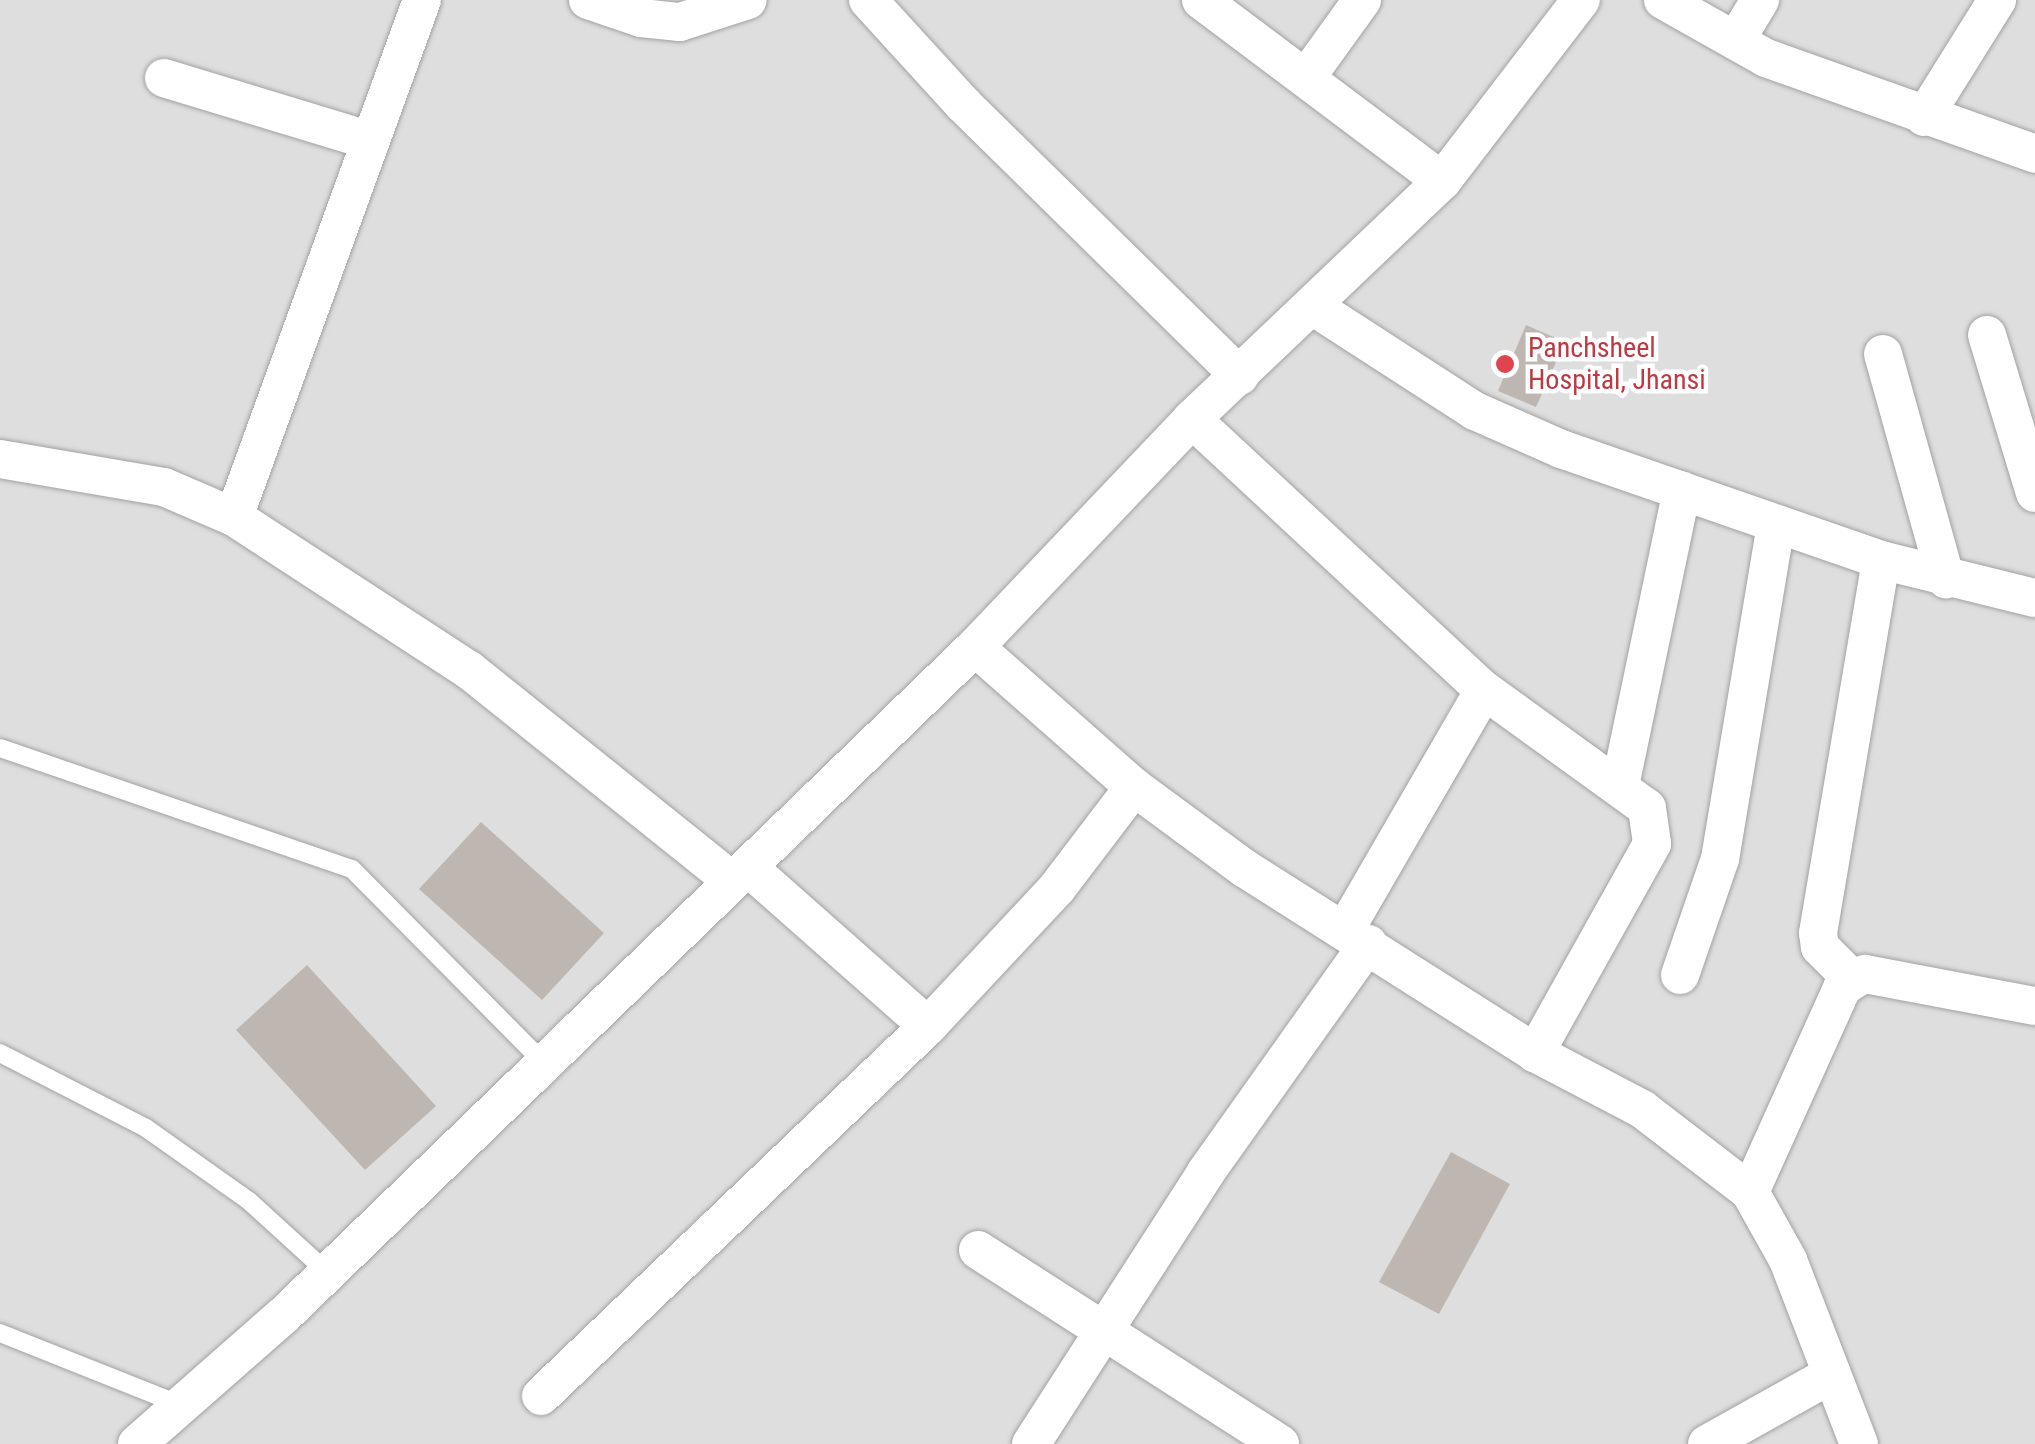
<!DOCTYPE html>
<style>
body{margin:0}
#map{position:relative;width:2035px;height:1444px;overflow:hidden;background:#f1eee9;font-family:"Roboto Condensed",sans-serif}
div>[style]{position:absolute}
.residential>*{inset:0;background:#dfdede}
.building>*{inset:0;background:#beb7b1}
.roads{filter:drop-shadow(0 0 2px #a2a2a2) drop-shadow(0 0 2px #a2a2a2)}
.lane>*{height:18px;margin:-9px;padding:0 9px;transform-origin:9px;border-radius:9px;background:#fff}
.street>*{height:38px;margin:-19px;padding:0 19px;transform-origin:19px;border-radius:19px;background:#fff}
.dots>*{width:28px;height:28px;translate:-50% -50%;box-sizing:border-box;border:5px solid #fff;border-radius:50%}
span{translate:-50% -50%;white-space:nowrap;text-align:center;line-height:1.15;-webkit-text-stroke:9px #fff;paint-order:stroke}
.health-label{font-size:28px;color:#be3a42}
.left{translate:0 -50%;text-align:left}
</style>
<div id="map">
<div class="residential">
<div style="clip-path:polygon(0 0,2035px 0,2035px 1444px,0 1444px)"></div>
</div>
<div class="building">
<div style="clip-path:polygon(1526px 325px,1565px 342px,1536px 407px,1498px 391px)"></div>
<div style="clip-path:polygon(481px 822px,604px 933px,542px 1000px,419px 889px)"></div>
<div style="clip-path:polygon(307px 965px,436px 1106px,365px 1170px,236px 1030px)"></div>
<div style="clip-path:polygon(1451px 1152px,1510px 1184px,1439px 1314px,1379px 1282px)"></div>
</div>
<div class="roads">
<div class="lane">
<div style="left:0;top:748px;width:372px;rotate:19deg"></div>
<div style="left:352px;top:869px;width:273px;rotate:45.3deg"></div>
<div style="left:0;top:1053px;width:164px;rotate:27.2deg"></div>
<div style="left:146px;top:1128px;width:126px;rotate:35.3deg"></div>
<div style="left:249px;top:1201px;width:107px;rotate:42.3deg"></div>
<div style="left:0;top:1333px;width:195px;rotate:21.7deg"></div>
</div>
<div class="street">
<div style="left:588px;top:0;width:56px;rotate:18.8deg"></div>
<div style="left:641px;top:18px;width:39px;rotate:6deg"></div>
<div style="left:680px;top:22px;width:71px;rotate:-17.9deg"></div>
<div style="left:868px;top:0;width:141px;rotate:47.6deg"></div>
<div style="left:963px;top:104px;width:388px;rotate:44.5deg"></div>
<div style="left:1201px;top:0;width:301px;rotate:36.9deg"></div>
<div style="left:1663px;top:0;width:118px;rotate:29.4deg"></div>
<div style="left:1766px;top:58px;width:286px;rotate:19.6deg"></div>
<div style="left:1736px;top:40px;width:47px;rotate:-59deg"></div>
<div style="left:164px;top:78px;width:216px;rotate:16.9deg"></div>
<div style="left:1306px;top:78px;width:96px;rotate:-54.3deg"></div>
<div style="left:1924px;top:117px;width:138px;rotate:-58deg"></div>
<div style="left:1314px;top:307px;width:192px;rotate:32.9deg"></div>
<div style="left:1475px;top:411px;width:94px;rotate:23.8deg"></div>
<div style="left:1561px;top:449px;width:339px;rotate:19.1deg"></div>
<div style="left:1881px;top:560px;width:159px;rotate:13.9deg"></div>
<div style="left:1987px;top:335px;width:165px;rotate:73.1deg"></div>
<div style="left:1883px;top:354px;width:234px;rotate:74.4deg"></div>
<div style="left:1192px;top:419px;width:398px;rotate:42.9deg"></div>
<div style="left:1484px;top:690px;width:201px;rotate:35.9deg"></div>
<div style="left:1647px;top:808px;width:36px;rotate:82deg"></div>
<div style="left:1652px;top:844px;width:240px;rotate:119.2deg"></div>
<div style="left:0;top:459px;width:166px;rotate:9.7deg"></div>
<div style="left:164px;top:487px;width:76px;rotate:23.2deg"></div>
<div style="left:234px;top:517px;width:280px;rotate:33.1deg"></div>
<div style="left:469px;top:670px;width:336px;rotate:38.7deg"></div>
<div style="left:234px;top:517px;width:550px;rotate:-70.02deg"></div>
<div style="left:975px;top:647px;width:212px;rotate:41.4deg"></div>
<div style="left:1134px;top:787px;width:137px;rotate:36.4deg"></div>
<div style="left:1244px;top:868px;width:345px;rotate:32.4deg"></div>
<div style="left:1535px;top:1053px;width:121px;rotate:27.6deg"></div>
<div style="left:1642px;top:1109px;width:136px;rotate:37.5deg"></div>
<div style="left:1750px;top:1192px;width:78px;rotate:60.8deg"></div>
<div style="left:1788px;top:1260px;width:197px;rotate:68.9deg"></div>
<div style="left:1620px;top:786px;width:302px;rotate:-78.2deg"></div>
<div style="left:748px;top:867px;width:240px;rotate:41.5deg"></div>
<div style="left:1345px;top:930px;width:277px;rotate:-59.9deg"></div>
<div style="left:1680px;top:975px;width:123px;rotate:-71deg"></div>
<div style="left:1720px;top:859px;width:338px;rotate:-80.5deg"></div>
<div style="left:1853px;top:980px;width:47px;rotate:-135deg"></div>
<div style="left:1820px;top:947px;width:14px;rotate:-98deg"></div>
<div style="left:1818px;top:933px;width:378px;rotate:-80.4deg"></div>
<div style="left:1750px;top:1192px;width:224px;rotate:-65.7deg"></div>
<div style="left:1842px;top:988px;width:14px;rotate:-36deg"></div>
<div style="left:1853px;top:980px;width:13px;rotate:-27deg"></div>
<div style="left:1865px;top:974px;width:173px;rotate:10.7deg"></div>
<div style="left:978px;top:1250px;width:359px;rotate:32.7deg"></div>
<div style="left:541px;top:1396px;width:535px;rotate:-43.71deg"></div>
<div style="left:928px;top:1026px;width:189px;rotate:-46.9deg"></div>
<div style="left:1057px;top:888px;width:127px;rotate:-52.7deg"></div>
<div style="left:137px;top:1444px;width:196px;rotate:-41.3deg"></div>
<div style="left:284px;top:1315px;width:961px;rotate:-44.03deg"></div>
<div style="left:975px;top:647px;width:315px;rotate:-46.4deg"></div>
<div style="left:1192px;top:419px;width:345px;rotate:-43.6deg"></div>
<div style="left:1442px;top:181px;width:228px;rotate:-52.5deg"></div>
<div style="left:1031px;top:1444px;width:323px;rotate:-57.2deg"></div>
<div style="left:1206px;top:1172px;width:280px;rotate:-54.6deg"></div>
<div style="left:1707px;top:1444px;width:143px;rotate:-29.2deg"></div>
</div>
</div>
<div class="dots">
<div style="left:1505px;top:364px;background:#e0444e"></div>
</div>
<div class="health-label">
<span class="left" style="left:1528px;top:364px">Panchsheel<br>Hospital, Jhansi</span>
</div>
</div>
